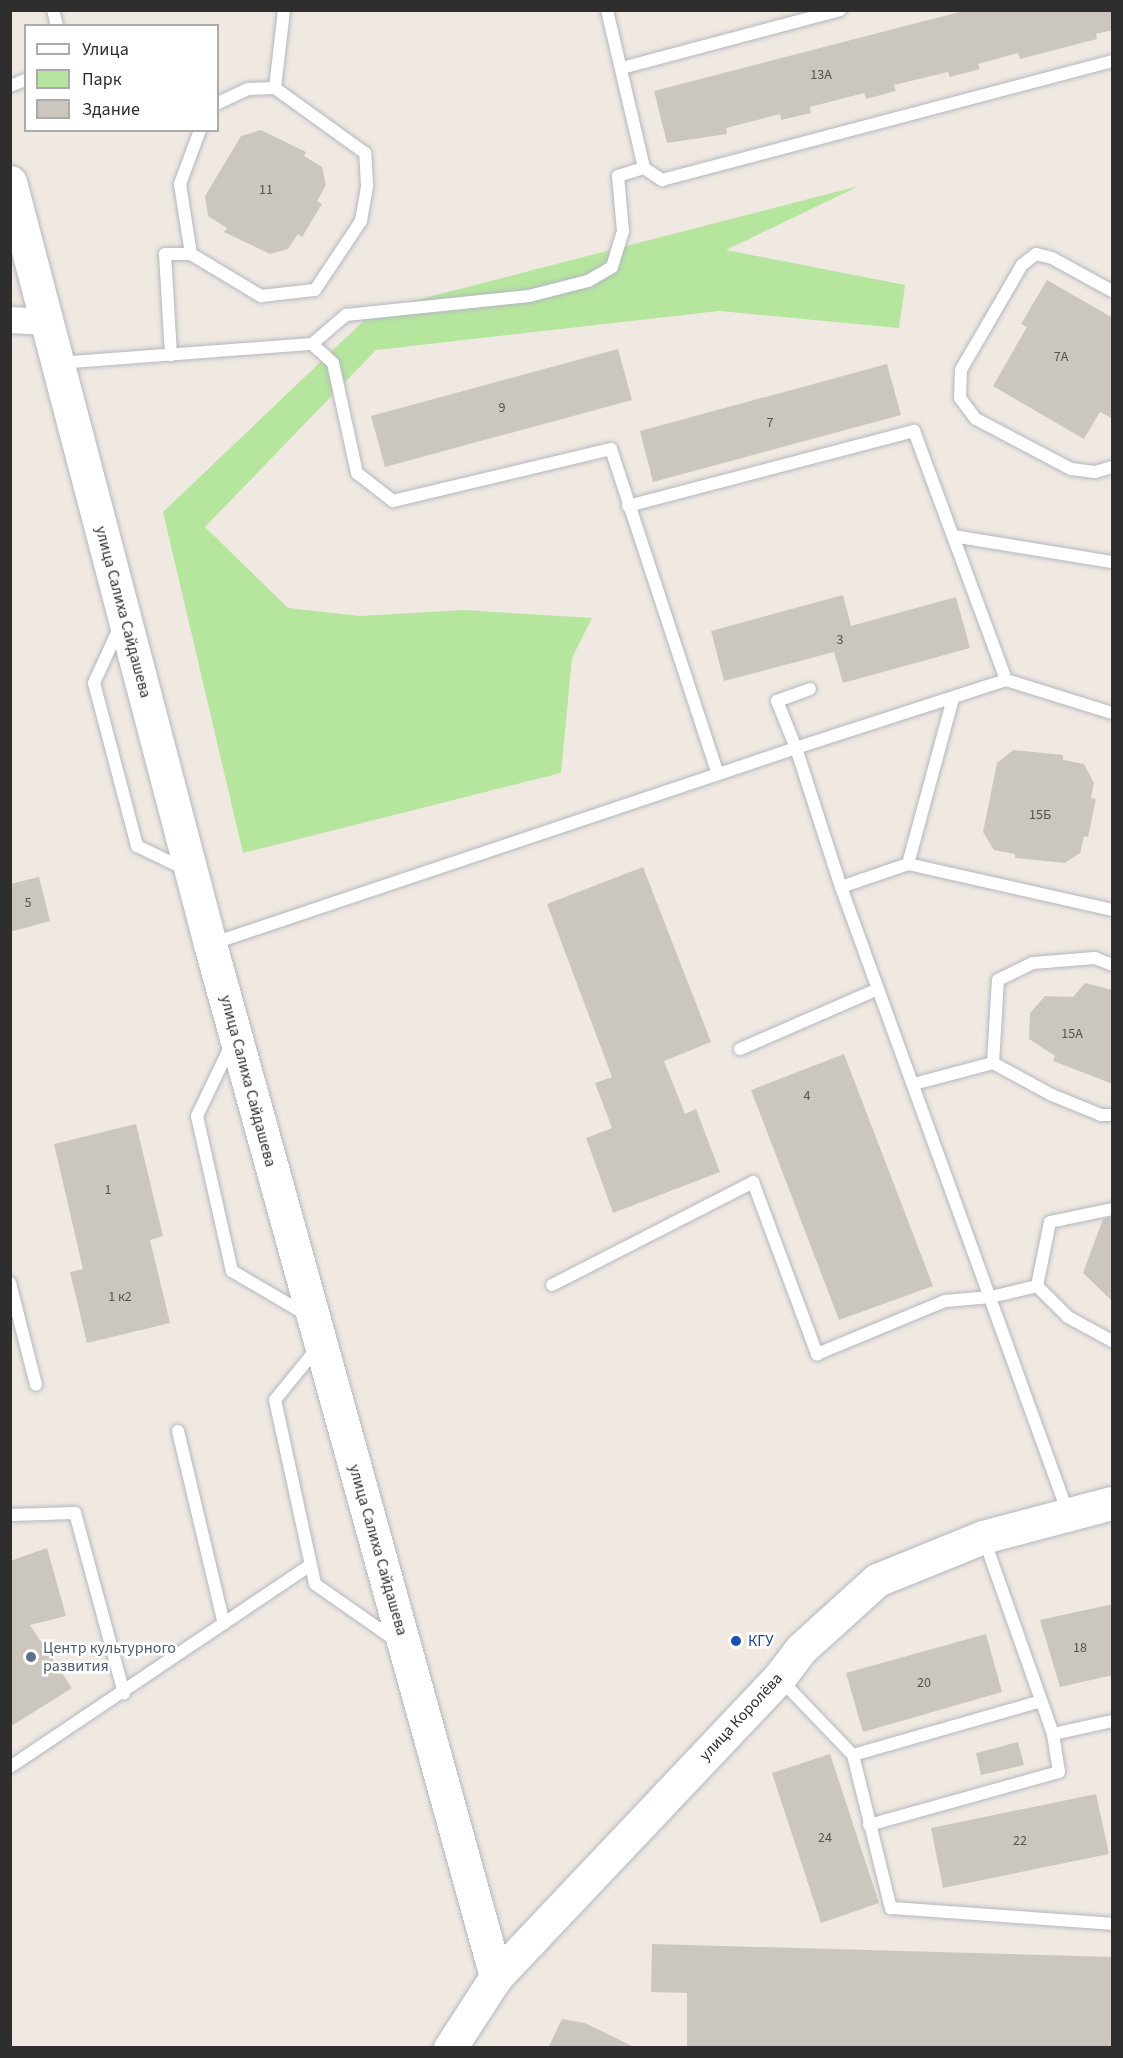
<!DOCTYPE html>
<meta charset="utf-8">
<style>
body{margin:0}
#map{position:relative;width:1123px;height:2058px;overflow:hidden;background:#efe9e1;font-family:"Source Sans 3",sans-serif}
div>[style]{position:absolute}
.green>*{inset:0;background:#b6e59e}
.building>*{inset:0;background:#cbc7bf}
.roads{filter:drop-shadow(0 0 2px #b4b7c1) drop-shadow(0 0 2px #b4b7c1)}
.lane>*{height:12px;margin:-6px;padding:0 6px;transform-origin:6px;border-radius:6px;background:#fff}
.street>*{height:26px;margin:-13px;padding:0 13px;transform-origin:13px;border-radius:13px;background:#fff}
.secondary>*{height:33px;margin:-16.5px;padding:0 16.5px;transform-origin:16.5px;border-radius:16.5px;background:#fff}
.dots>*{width:16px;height:16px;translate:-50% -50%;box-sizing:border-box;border:3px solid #fff;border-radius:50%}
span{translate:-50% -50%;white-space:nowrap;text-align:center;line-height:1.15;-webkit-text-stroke:5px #fff;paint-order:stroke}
.number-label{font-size:14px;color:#555452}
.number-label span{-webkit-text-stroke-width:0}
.street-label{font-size:16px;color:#2e2e2e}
.transit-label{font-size:16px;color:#164399}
.left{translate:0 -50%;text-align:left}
.service-label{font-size:16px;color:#4e5e75}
.frame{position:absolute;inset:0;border:12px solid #2e2e2e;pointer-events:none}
.legend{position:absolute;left:24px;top:24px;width:195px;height:108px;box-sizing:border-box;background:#fff;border:2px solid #ababab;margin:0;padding:8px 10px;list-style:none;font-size:18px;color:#2e2e2e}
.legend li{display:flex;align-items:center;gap:12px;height:30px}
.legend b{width:30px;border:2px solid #ababab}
</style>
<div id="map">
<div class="green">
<div style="clip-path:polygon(859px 186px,726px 250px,905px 285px,899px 328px,719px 311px,376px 350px,205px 527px,288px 608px,360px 616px,464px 610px,592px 618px,572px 658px,561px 773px,243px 853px,163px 512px,374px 311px)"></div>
</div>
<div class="building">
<div style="clip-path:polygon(967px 10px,1113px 10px,1113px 30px,1096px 34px,1097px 39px,1020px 59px,1018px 53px,978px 64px,980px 69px,950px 77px,948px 72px,894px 85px,896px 91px,866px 99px,864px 93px,810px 107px,811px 113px,781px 120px,780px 114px,726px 128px,727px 134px,667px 143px,654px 91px)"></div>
<div style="clip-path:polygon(261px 130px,306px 152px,304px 156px,322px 167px,326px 185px,317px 201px,322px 204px,302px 237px,298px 234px,288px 249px,270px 254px,224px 232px,227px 228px,208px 216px,205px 196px,241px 136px)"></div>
<div style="clip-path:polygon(1047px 280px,1113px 318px,1113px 419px,1100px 412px,1084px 439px,993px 386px,1027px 327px,1021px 324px)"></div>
<div style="clip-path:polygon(618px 349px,632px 400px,385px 467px,371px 416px)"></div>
<div style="clip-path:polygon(887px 364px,901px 415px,653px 482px,640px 431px)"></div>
<div style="clip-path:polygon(843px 595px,851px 626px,956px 597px,970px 648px,843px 683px,834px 652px,724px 681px,711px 631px)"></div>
<div style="clip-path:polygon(1013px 750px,1063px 755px,1063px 760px,1084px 764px,1094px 783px,1091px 798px,1096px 799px,1088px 837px,1084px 836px,1080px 853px,1065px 863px,1015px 858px,1015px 854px,994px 850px,983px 832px,997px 763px)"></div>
<div style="clip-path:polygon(643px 867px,711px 1042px,664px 1061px,685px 1114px,696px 1109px,720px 1172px,613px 1213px,586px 1138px,612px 1128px,595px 1083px,612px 1077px,547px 904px)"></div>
<div style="clip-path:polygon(39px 877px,50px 921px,10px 932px,10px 884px)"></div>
<div style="clip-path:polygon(1085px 983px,1113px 990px,1113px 1084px,1053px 1061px,1055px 1056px,1029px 1039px,1030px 1013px,1045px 996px,1073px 997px)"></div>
<div style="clip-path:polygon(844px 1054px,933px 1286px,839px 1320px,751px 1090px)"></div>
<div style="clip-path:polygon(136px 1124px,163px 1236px,150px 1240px,170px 1323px,87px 1343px,70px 1272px,83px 1269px,54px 1144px)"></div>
<div style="clip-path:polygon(1113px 1217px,1113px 1302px,1083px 1273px,1103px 1219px)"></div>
<div style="clip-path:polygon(47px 1548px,66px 1616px,30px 1625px,72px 1688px,10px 1727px,10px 1561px)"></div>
<div style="clip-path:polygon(1113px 1604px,1113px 1675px,1060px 1687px,1040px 1620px)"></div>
<div style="clip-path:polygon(986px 1634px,1002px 1692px,863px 1732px,846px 1673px)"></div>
<div style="clip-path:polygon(1018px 1742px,1024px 1765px,981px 1775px,976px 1753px)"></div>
<div style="clip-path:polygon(830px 1754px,879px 1903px,821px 1923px,772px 1773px)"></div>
<div style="clip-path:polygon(1096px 1794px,1109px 1854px,943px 1888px,931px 1828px)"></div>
<div style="clip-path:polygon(652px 1944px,1113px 1957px,1113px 2048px,687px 2048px,687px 1993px,651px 1992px)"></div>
<div style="clip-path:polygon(562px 2019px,585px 2023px,636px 2048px,548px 2048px)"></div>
</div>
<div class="roads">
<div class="lane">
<div style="left:53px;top:10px;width:16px;rotate:76deg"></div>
<div style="left:607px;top:10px;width:162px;rotate:76.8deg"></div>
<div style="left:644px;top:168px;width:22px;rotate:34deg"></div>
<div style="left:662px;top:180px;width:465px;rotate:-14.8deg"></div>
<div style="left:622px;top:68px;width:226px;rotate:-14.9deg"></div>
<div style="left:10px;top:86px;width:17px;rotate:-21deg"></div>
<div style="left:275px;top:88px;width:79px;rotate:-83.4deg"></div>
<div style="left:200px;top:130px;width:58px;rotate:110.3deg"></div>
<div style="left:180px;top:184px;width:71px;rotate:81.1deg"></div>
<div style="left:191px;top:254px;width:82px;rotate:31deg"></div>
<div style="left:261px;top:296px;width:54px;rotate:-6.3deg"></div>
<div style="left:315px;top:290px;width:83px;rotate:-56.3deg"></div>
<div style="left:361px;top:221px;width:36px;rotate:-80deg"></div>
<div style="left:367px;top:186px;width:33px;rotate:-93deg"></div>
<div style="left:365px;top:153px;width:111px;rotate:-144.2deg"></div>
<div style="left:275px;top:88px;width:27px;rotate:178deg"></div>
<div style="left:248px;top:89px;width:33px;rotate:155deg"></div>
<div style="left:1112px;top:291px;width:68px;rotate:-151.2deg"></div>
<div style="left:1052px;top:258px;width:16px;rotate:-166deg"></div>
<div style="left:1036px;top:254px;width:18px;rotate:142deg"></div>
<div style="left:1022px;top:265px;width:121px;rotate:120.2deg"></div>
<div style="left:961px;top:370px;width:28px;rotate:92deg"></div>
<div style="left:960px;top:398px;width:26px;rotate:53deg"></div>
<div style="left:976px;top:419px;width:107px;rotate:27.8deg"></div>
<div style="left:1071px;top:469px;width:24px;rotate:7deg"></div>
<div style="left:1095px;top:472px;width:18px;rotate:-16deg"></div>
<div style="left:312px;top:344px;width:45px;rotate:-40.5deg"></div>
<div style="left:346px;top:315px;width:184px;rotate:-5.9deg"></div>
<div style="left:529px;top:296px;width:61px;rotate:-14.3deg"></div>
<div style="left:588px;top:281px;width:28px;rotate:-30deg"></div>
<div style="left:612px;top:267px;width:38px;rotate:-73deg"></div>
<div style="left:623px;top:231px;width:55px;rotate:-95.2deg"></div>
<div style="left:618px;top:176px;width:27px;rotate:-17deg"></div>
<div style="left:171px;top:355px;width:101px;rotate:-93.4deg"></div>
<div style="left:165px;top:254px;width:26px"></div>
<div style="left:58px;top:363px;width:255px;rotate:-4.3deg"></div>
<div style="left:312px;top:344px;width:28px;rotate:42deg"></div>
<div style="left:333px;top:363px;width:113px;rotate:77.7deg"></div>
<div style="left:357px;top:473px;width:46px;rotate:37.9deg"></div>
<div style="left:393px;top:501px;width:224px;rotate:-13.4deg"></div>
<div style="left:611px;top:449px;width:342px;rotate:71.8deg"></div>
<div style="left:628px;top:506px;width:296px;rotate:-14.7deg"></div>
<div style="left:914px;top:431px;width:265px;rotate:69.7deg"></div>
<div style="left:1006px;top:680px;width:221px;rotate:162.1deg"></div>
<div style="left:796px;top:748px;width:51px;rotate:-112deg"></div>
<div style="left:777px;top:701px;width:35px;rotate:-20deg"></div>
<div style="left:953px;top:536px;width:161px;rotate:9.3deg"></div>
<div style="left:120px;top:626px;width:63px;rotate:114.5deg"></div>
<div style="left:94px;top:683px;width:169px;rotate:75.2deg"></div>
<div style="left:137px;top:846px;width:55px;rotate:25.6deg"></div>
<div style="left:1006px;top:680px;width:111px;rotate:17.3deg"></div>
<div style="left:908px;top:864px;width:172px;rotate:-74.8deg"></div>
<div style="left:841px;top:887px;width:71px;rotate:-18.9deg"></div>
<div style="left:908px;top:864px;width:209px;rotate:12.7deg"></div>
<div style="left:211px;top:944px;width:617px;rotate:-18.52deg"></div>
<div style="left:796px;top:748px;width:146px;rotate:72.1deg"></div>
<div style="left:841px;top:887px;width:666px;rotate:70.07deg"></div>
<div style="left:231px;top:1045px;width:79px;rotate:115.6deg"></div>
<div style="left:197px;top:1116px;width:159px;rotate:77.3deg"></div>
<div style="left:232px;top:1271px;width:87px;rotate:30.4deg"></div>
<div style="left:740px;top:1049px;width:150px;rotate:-23.5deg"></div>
<div style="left:993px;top:1063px;width:83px;rotate:-86.6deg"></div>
<div style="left:998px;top:980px;width:39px;rotate:-26deg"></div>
<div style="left:1033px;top:963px;width:62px;rotate:-4.6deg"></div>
<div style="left:1095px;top:958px;width:18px;rotate:22deg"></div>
<div style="left:914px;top:1084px;width:82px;rotate:-14.9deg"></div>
<div style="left:993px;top:1063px;width:67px;rotate:28.5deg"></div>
<div style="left:1052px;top:1095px;width:53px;rotate:22.2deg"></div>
<div style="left:1101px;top:1115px;width:11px"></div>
<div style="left:10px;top:1283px;width:105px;rotate:75.7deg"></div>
<div style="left:552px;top:1285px;width:226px;rotate:-27.1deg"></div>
<div style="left:753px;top:1182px;width:184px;rotate:69.6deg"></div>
<div style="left:817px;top:1354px;width:139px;rotate:-22.5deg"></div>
<div style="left:945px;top:1301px;width:46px;rotate:-5deg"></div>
<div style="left:991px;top:1297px;width:47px;rotate:-13.4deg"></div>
<div style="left:1037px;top:1286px;width:65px;rotate:-78.5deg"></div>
<div style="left:1050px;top:1222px;width:63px;rotate:-11.8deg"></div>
<div style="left:1037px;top:1286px;width:44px;rotate:45deg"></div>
<div style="left:1068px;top:1317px;width:50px;rotate:28.6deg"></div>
<div style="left:318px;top:1347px;width:68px;rotate:129.1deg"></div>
<div style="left:275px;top:1400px;width:188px;rotate:77.7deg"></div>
<div style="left:315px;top:1584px;width:98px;rotate:35deg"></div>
<div style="left:178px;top:1431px;width:198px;rotate:76.6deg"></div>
<div style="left:10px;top:1515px;width:65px;rotate:-1.8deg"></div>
<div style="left:75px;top:1513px;width:187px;rotate:74.8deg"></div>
<div style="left:984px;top:1539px;width:207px;rotate:70.5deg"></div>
<div style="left:1053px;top:1734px;width:60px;rotate:-12.4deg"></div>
<div style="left:780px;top:1679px;width:105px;rotate:46.2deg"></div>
<div style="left:853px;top:1755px;width:158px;rotate:76.1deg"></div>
<div style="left:891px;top:1908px;width:222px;rotate:4.1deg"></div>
<div style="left:853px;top:1755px;width:196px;rotate:-16deg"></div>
<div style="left:10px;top:1767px;width:362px;rotate:-33.9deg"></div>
<div style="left:869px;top:1825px;width:197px;rotate:-15.6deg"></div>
<div style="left:1059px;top:1772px;width:38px;rotate:-99deg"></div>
</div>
<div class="street">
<div style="left:10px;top:320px;width:37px;rotate:3deg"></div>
</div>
<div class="secondary">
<div style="left:10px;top:182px;width:788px;rotate:75.29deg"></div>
<div style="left:210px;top:944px;width:1072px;rotate:74.52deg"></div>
<div style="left:450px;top:2048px;width:85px;rotate:-57.1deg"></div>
<div style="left:496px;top:1977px;width:412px;rotate:-46.6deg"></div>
<div style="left:779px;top:1678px;width:36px;rotate:-53deg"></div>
<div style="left:801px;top:1649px;width:103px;rotate:-42.2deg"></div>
<div style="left:877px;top:1580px;width:114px;rotate:-22.1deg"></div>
<div style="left:983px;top:1537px;width:133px;rotate:-14.8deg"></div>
</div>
</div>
<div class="dots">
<div style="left:736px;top:1641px;background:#1a4fb4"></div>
<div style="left:31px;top:1657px;background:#5c6f8a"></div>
</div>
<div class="number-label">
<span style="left:821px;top:75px">13А</span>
<span style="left:266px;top:190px">11</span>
<span style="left:1061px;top:357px">7А</span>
<span style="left:502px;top:408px">9</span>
<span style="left:770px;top:423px">7</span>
<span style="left:840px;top:640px">3</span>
<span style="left:1040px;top:815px">15Б</span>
<span style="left:28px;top:903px">5</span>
<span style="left:1072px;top:1034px">15А</span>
<span style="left:807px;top:1096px">4</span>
<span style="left:108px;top:1190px">1</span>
<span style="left:120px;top:1297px">1 к2</span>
<span style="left:1080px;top:1648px">18</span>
<span style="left:924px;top:1683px">20</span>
<span style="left:825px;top:1838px">24</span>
<span style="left:1020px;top:1841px">22</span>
</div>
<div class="street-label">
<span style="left:123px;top:612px;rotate:75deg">улица Салиха Сайдашева</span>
<span style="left:248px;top:1081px;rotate:75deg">улица Салиха Сайдашева</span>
<span style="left:378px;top:1550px;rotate:74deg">улица Салиха Сайдашева</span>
<span style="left:741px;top:1717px;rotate:-47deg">улица Королёва</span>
</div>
<div class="transit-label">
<span class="left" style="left:748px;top:1641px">КГУ</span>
</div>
<div class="service-label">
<span class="left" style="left:43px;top:1657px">Центр культурного<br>развития</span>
</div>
<div class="frame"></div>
<ul class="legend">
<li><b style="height:8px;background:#fff"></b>Улица</li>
<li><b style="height:16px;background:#b6e59e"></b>Парк</li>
<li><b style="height:16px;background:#cbc7bf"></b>Здание</li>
</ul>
</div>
